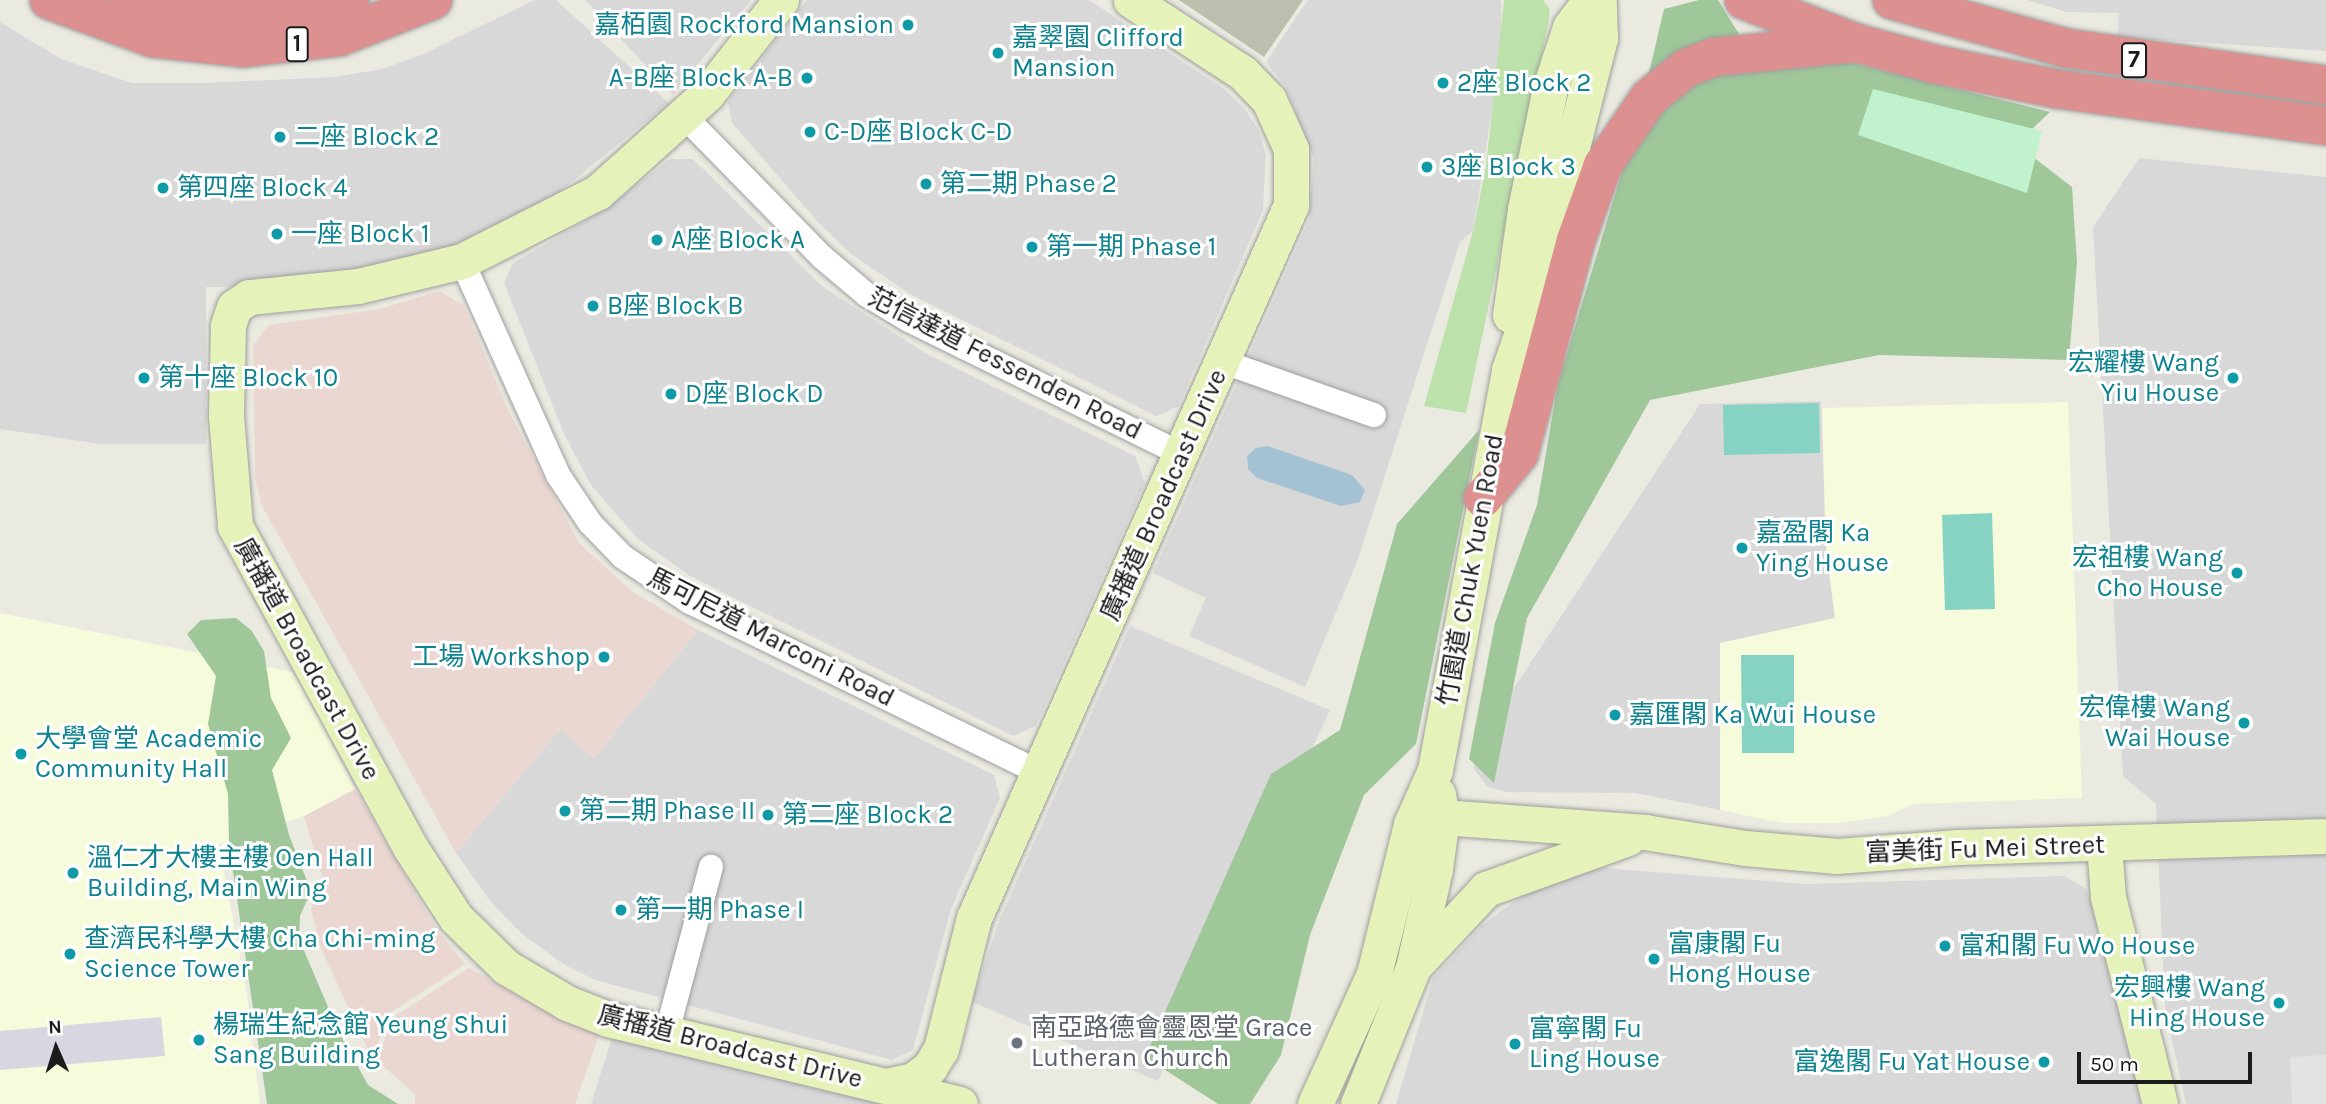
<!DOCTYPE html>
<meta charset="utf-8">
<style>
body{margin:0}
#map{position:relative;width:2326px;height:1104px;overflow:hidden;background:#ebeae1;font-family:Karla,"Noto Sans TC",sans-serif}
div>[style]{position:absolute}
.residential>*{inset:0;background:#d9d8d8}
.commercial>*{inset:0;background:#ebd7d1}
.education>*{inset:0;background:#f5fbdb}
.construction>*{inset:0;background:#bcbfae}
.grass>*{inset:0;background:#bce1ab}
.forest>*{inset:0;background:#9fc79a}
.park>*{inset:0;background:#c1f2ce}
.pitch>*{inset:0;background:#86d3c3}
.parking>*{inset:0;background:#e3e3e3}
.plaza>*{inset:0;background:#d8d6e1}
.water>*{inset:0;background:#a5c2d5}
.roads{filter:drop-shadow(0 0 2px #9f9f9f) drop-shadow(0 0 2px #9f9f9f)}
.street>*{height:24px;margin:-12px;padding:0 12px;transform-origin:12px;border-radius:12px;background:#fff}
.secondary>*{height:35px;margin:-17.5px;padding:0 17.5px;transform-origin:17.5px;border-radius:17.5px;background:#e5f2b9}
.highway>*{height:38px;margin:-19px;padding:0 19px;transform-origin:19px;border-radius:19px;background:#dc9090}
.dots>*{width:19px;height:19px;translate:-50% -50%;box-sizing:border-box;border:4px solid #fff;border-radius:50%}
span{translate:-50% -50%;white-space:nowrap;text-align:center;line-height:1.15;-webkit-text-stroke:6px #fff;paint-order:stroke}
.shield-label span{padding:2px 5px;background:#fff;border:2px solid;border-radius:5px;-webkit-text-stroke-width:0}
.shield-label{font-size:24px;color:#1b1b1b;font-weight:700}
.culture-label{font-size:26px;color:#0d838f}
.right{translate:-100% -50%;text-align:right}
.left{translate:0 -50%;text-align:left}
.street-label{font-size:26px;color:#1b1b1b}
.worship-label{font-size:26px;color:#5b616d}
.north{position:absolute;left:21px;top:1013px;width:70px;height:70px;-webkit-text-stroke:5px #fff;paint-order:stroke;rotate:357deg;font-size:19px;font-weight:700;line-height:28px;text-align:center;color:#1b1b1b}
.north::after{content:'';display:block;margin:auto;width:24px;height:32px;background:#1b1b1b;clip-path:polygon(50% 0,100% 100%,50% 72%,0 100%)}
.scale{position:absolute;left:2077px;top:1052px;width:175px;height:32px;box-sizing:border-box;border:4px solid #1b1b1b;border-top:0;padding-left:9px;font-size:21px;line-height:24px;white-space:nowrap;color:#1b1b1b;-webkit-text-stroke:5px #fff;paint-order:stroke}
</style>
<div id="map">
<div class="residential">
<div style="clip-path:polygon(535px 0,556px 0,669px 103px,484px 253px,358px 286px,206px 287px,206px 444px,101px 444px,0 429px,0 22px,61px 59px,132px 83px,203px 83px,335px 77px,382px 69px,421px 55px)"></div>
<div style="clip-path:polygon(585px 0,751px 0,673px 95px)"></div>
<div style="clip-path:polygon(807px 0,1089px 0,1224px 89px,1244px 108px,1258px 129px,1266px 155px,1263px 210px,1178px 407px,1156px 416px,910px 294px,851px 254px,818px 222px,732px 123px,728px 102px)"></div>
<div style="clip-path:polygon(1308px 0,1501px 0,1501px 53px,1473px 231px,1460px 242px,1358px 559px,1305px 687px,1189px 636px,1206px 598px,1153px 573px,1309px 220px,1314px 159px,1286px 87px,1266px 62px)"></div>
<div style="clip-path:polygon(2027px 0,2326px 0,2326px 51px,2117px 37px,2119px 13px,2067px 12px)"></div>
<div style="clip-path:polygon(2139px 158px,2326px 177px,2326px 1104px,2186px 1104px,2165px 1009px,2156px 804px,2123px 776px,2093px 227px)"></div>
<div style="clip-path:polygon(670px 159px,693px 159px,822px 286px,925px 353px,1135px 456px,1145px 483px,1036px 726px,1013px 736px,690px 576px,638px 539px,591px 485px,564px 434px,504px 283px,513px 263px,604px 210px)"></div>
<div style="clip-path:polygon(1821px 401px,1826px 548px,1835px 618px,1721px 643px,1720px 810px,1635px 793px,1507px 792px,1488px 787px,1474px 769px,1478px 743px,1700px 404px)"></div>
<div style="clip-path:polygon(1130px 626px,1330px 710px,1158px 1081px,972px 1002px,999px 921px)"></div>
<div style="clip-path:polygon(698px 630px,994px 775px,1000px 798px,951px 909px,913px 1050px,892px 1060px,595px 980px,563px 964px,521px 933px,490px 901px,456px 853px,560px 729px,594px 758px)"></div>
<div style="clip-path:polygon(1603px 868px,1806px 884px,2064px 876px,2086px 889px,2096px 910px,2141px 1104px,1396px 1104px,1433px 978px,1481px 926px,1544px 879px)"></div>
<div style="clip-path:polygon(612px 1038px,925px 1104px,591px 1104px)"></div>
</div>
<div class="commercial">
<div style="clip-path:polygon(440px 291px,464px 306px,509px 412px,579px 543px,633px 592px,698px 630px,594px 758px,560px 729px,456px 853px,261px 504px,255px 478px,253px 345px,269px 325px,379px 309px)"></div>
<div style="clip-path:polygon(355px 789px,437px 930px,465px 964px,390px 1013px,372px 1059px,321px 948px,311px 909px,315px 898px,326px 890px,304px 816px)"></div>
<div style="clip-path:polygon(469px 968px,560px 1018px,600px 1032px,575px 1104px,415px 1104px,415px 1094px,377px 1061px,392px 1018px)"></div>
</div>
<div class="education">
<div style="clip-path:polygon(2068px 402px,2082px 798px,1913px 804px,1888px 816px,1839px 823px,1781px 823px,1720px 810px,1720px 643px,1835px 618px,1826px 548px,1822px 408px)"></div>
<div style="clip-path:polygon(0 613px,293px 672px,323px 726px,355px 789px,304px 816px,219px 844px,247px 995px,260px 1104px,0 1104px)"></div>
</div>
<div class="construction">
<div style="clip-path:polygon(1179px 0,1303px 0,1264px 57px)"></div>
</div>
<div class="grass">
<div style="clip-path:polygon(1504px 0,1543px 0,1550px 9px,1548px 25px,1466px 413px,1424px 406px,1473px 231px,1486px 166px)"></div>
</div>
<div class="forest">
<div style="clip-path:polygon(1699px 0,1718px 0,1739px 34px,1648px 77px,1664px 9px)"></div>
<div style="clip-path:polygon(1794px 59px,1853px 63px,2050px 112px,2016px 144px,2072px 187px,2077px 262px,2069px 360px,1879px 355px,1650px 400px,1527px 618px,1494px 783px,1469px 759px,1495px 623px,1537px 505px,1558px 383px,1637px 122px,1694px 80px)"></div>
<div style="clip-path:polygon(1479px 430px,1416px 744px,1364px 795px,1310px 935px,1281px 1055px,1250px 1104px,1218px 1104px,1145px 1057px,1271px 774px,1340px 730px,1397px 524px)"></div>
<div style="clip-path:polygon(236px 618px,251px 630px,264px 651px,271px 698px,291px 738px,272px 770px,289px 835px,311px 891px,300px 916px,299px 939px,338px 1030px,368px 1085px,398px 1104px,267px 1104px,229px 844px,228px 794px,208px 724px,216px 676px,187px 634px,201px 620px)"></div>
</div>
<div class="park">
<div style="clip-path:polygon(1873px 89px,2042px 131px,2027px 193px,1858px 135px)"></div>
</div>
<div class="pitch">
<div style="clip-path:polygon(1819px 403px,1820px 453px,1724px 455px,1723px 405px)"></div>
<div style="clip-path:polygon(1992px 513px,1995px 609px,1945px 610px,1942px 515px)"></div>
<div style="clip-path:polygon(1741px 655px,1794px 655px,1794px 753px,1742px 753px)"></div>
</div>
<div class="parking">
<div style="clip-path:polygon(2326px 1055px,2326px 1104px,2292px 1104px,2290px 1057px)"></div>
</div>
<div class="plaza">
<div style="clip-path:polygon(161px 1017px,165px 1056px,0 1070px,0 1031px)"></div>
</div>
<div class="water">
<div style="clip-path:polygon(1268px 446px,1352px 475px,1365px 490px,1360px 502px,1341px 506px,1257px 478px,1248px 469px,1247px 456px,1256px 448px)"></div>
</div>
<div class="roads">
<div class="street">
<div style="left:685px;top:117px;width:196px;rotate:45.6deg"></div>
<div style="left:822px;top:257px;width:59px;rotate:40.2deg"></div>
<div style="left:867px;top:295px;width:49px;rotate:30.8deg"></div>
<div style="left:909px;top:320px;width:305px;rotate:26.2deg"></div>
<div style="left:462px;top:261px;width:235px;rotate:65.8deg"></div>
<div style="left:558px;top:475px;width:58px;rotate:56.3deg"></div>
<div style="left:590px;top:523px;width:47px;rotate:45.9deg"></div>
<div style="left:623px;top:557px;width:81px;rotate:33.9deg"></div>
<div style="left:690px;top:602px;width:388px;rotate:26deg"></div>
<div style="left:1224px;top:362px;width:159px;rotate:19.5deg"></div>
<div style="left:667px;top:1032px;width:171px;rotate:-75.1deg"></div>
</div>
<div class="secondary">
<div style="left:781px;top:0;width:120px;rotate:128.2deg"></div>
<div style="left:707px;top:94px;width:147px;rotate:138deg"></div>
<div style="left:598px;top:192px;width:153px;rotate:153.1deg"></div>
<div style="left:462px;top:261px;width:107px;rotate:166.5deg"></div>
<div style="left:358px;top:286px;width:110px;rotate:174.2deg"></div>
<div style="left:249px;top:297px;width:18px;rotate:146deg"></div>
<div style="left:234px;top:307px;width:20px;rotate:108deg"></div>
<div style="left:228px;top:326px;width:90px;rotate:91.3deg"></div>
<div style="left:226px;top:416px;width:110px;rotate:85.3deg"></div>
<div style="left:235px;top:526px;width:366px;rotate:61.4deg"></div>
<div style="left:410px;top:847px;width:85px;rotate:57.1deg"></div>
<div style="left:456px;top:918px;width:70px;rotate:44.4deg"></div>
<div style="left:506px;top:967px;width:71px;rotate:30.5deg"></div>
<div style="left:567px;top:1003px;width:44px;rotate:21.3deg"></div>
<div style="left:608px;top:1019px;width:362px;rotate:13.6deg"></div>
<div style="left:1510px;top:315px;width:107px;rotate:-81.9deg"></div>
<div style="left:1525px;top:209px;width:124px;rotate:-78.3deg"></div>
<div style="left:1550px;top:88px;width:64px;rotate:-71.8deg"></div>
<div style="left:1570px;top:27px;width:34px;rotate:-53deg"></div>
<div style="left:1411px;top:824px;width:32px;rotate:-13deg"></div>
<div style="left:1442px;top:817px;width:204px;rotate:4.2deg"></div>
<div style="left:1645px;top:832px;width:101px;rotate:9.1deg"></div>
<div style="left:1745px;top:848px;width:92px;rotate:5deg"></div>
<div style="left:1837px;top:856px;width:121px;rotate:-4.3deg"></div>
<div style="left:1958px;top:847px;width:368px;rotate:-1.7deg"></div>
<div style="left:2104px;top:844px;width:53px;rotate:85.7deg"></div>
<div style="left:2108px;top:897px;width:213px;rotate:75.9deg"></div>
<div style="left:1415px;top:965px;width:104px;rotate:-46.9deg"></div>
<div style="left:1486px;top:889px;width:151px;rotate:-19.8deg"></div>
<div style="left:890px;top:1085px;width:24px;rotate:-12deg"></div>
<div style="left:913px;top:1080px;width:21px;rotate:-37deg"></div>
<div style="left:930px;top:1067px;width:21px;rotate:-59deg"></div>
<div style="left:941px;top:1049px;width:135px;rotate:-75.9deg"></div>
<div style="left:974px;top:918px;width:780px;rotate:-66.03deg"></div>
<div style="left:1291px;top:205px;width:56px;rotate:-90deg"></div>
<div style="left:1291px;top:149px;width:54px;rotate:-114.2deg"></div>
<div style="left:1269px;top:100px;width:37px;rotate:-134deg"></div>
<div style="left:1243px;top:73px;width:134px;rotate:-146.9deg"></div>
<div style="left:1315px;top:1104px;width:143px;rotate:-65.6deg"></div>
<div style="left:1374px;top:974px;width:154px;rotate:-76.1deg"></div>
<div style="left:1411px;top:824px;width:59px;rotate:-66deg"></div>
<div style="left:1435px;top:770px;width:407px;rotate:-79.5deg"></div>
<div style="left:1509px;top:370px;width:71px;rotate:-71.1deg"></div>
<div style="left:1532px;top:303px;width:274px;rotate:-75.6deg"></div>
<div style="left:1600px;top:38px;width:38px;rotate:-92deg"></div>
<div style="left:1358px;top:1104px;width:147px;rotate:-68deg"></div>
<div style="left:1413px;top:968px;width:101px;rotate:-77.5deg"></div>
<div style="left:1435px;top:869px;width:52px;rotate:-82.3deg"></div>
<div style="left:1442px;top:817px;width:23px;rotate:-100deg"></div>
</div>
<div class="highway">
<div style="left:49px;top:0;width:111px;rotate:20.1deg"></div>
<div style="left:153px;top:38px;width:92px;rotate:6.3deg"></div>
<div style="left:244px;top:48px;width:96px;rotate:-6.6deg"></div>
<div style="left:339px;top:37px;width:101px;rotate:-21.5deg"></div>
<div style="left:127px;top:0;width:59px;rotate:12.6deg"></div>
<div style="left:185px;top:13px;width:67px;rotate:3.4deg"></div>
<div style="left:252px;top:17px;width:99px;rotate:-9.8deg"></div>
<div style="left:1744px;top:0;width:120px;rotate:21deg"></div>
<div style="left:1856px;top:43px;width:81px;rotate:15.1deg"></div>
<div style="left:1934px;top:64px;width:126px;rotate:11.5deg"></div>
<div style="left:2057px;top:89px;width:272px;rotate:7.8deg"></div>
<div style="left:1892px;top:0;width:180px;rotate:15.4deg"></div>
<div style="left:2066px;top:48px;width:263px;rotate:8.1deg"></div>
<div style="left:1483px;top:498px;width:57px;rotate:-50.7deg"></div>
<div style="left:1519px;top:454px;width:221px;rotate:-75.1deg"></div>
<div style="left:1576px;top:240px;width:80px;rotate:-70.2deg"></div>
<div style="left:1603px;top:165px;width:81px;rotate:-55.5deg"></div>
<div style="left:1649px;top:98px;width:48px;rotate:-39deg"></div>
<div style="left:1686px;top:68px;width:30px;rotate:-21deg"></div>
<div style="left:1714px;top:57px;width:143px;rotate:-5.6deg"></div>
</div>
</div>
<div class="dots">
<div style="left:908px;top:25px;background:#0f9aa8"></div>
<div style="left:998px;top:53px;background:#0f9aa8"></div>
<div style="left:807px;top:78px;background:#0f9aa8"></div>
<div style="left:1443px;top:83px;background:#0f9aa8"></div>
<div style="left:810px;top:132px;background:#0f9aa8"></div>
<div style="left:280px;top:137px;background:#0f9aa8"></div>
<div style="left:1427px;top:167px;background:#0f9aa8"></div>
<div style="left:926px;top:184px;background:#0f9aa8"></div>
<div style="left:163px;top:188px;background:#0f9aa8"></div>
<div style="left:277px;top:234px;background:#0f9aa8"></div>
<div style="left:657px;top:240px;background:#0f9aa8"></div>
<div style="left:1032px;top:247px;background:#0f9aa8"></div>
<div style="left:593px;top:306px;background:#0f9aa8"></div>
<div style="left:144px;top:378px;background:#0f9aa8"></div>
<div style="left:2233px;top:378px;background:#0f9aa8"></div>
<div style="left:671px;top:394px;background:#0f9aa8"></div>
<div style="left:1742px;top:548px;background:#0f9aa8"></div>
<div style="left:2237px;top:573px;background:#0f9aa8"></div>
<div style="left:604px;top:657px;background:#0f9aa8"></div>
<div style="left:1615px;top:715px;background:#0f9aa8"></div>
<div style="left:2244px;top:723px;background:#0f9aa8"></div>
<div style="left:21px;top:754px;background:#0f9aa8"></div>
<div style="left:565px;top:811px;background:#0f9aa8"></div>
<div style="left:768px;top:815px;background:#0f9aa8"></div>
<div style="left:73px;top:873px;background:#0f9aa8"></div>
<div style="left:621px;top:910px;background:#0f9aa8"></div>
<div style="left:1945px;top:946px;background:#0f9aa8"></div>
<div style="left:70px;top:954px;background:#0f9aa8"></div>
<div style="left:1654px;top:959px;background:#0f9aa8"></div>
<div style="left:2279px;top:1003px;background:#0f9aa8"></div>
<div style="left:199px;top:1040px;background:#0f9aa8"></div>
<div style="left:1017px;top:1043px;background:#6b7280"></div>
<div style="left:1515px;top:1044px;background:#0f9aa8"></div>
<div style="left:2044px;top:1062px;background:#0f9aa8"></div>
</div>
<div class="shield-label">
<span style="left:297px;top:44px">1</span>
<span style="left:2134px;top:60px">7</span>
</div>
<div class="culture-label">
<span class="right" style="left:894px;top:25px">嘉栢園 Rockford Mansion</span>
<span class="left" style="left:1012px;top:53px">嘉翠園 Clifford<br>Mansion</span>
<span class="right" style="left:793px;top:78px">A-B座 Block A-B</span>
<span class="left" style="left:1457px;top:83px">2座 Block 2</span>
<span class="left" style="left:824px;top:132px">C-D座 Block C-D</span>
<span class="left" style="left:294px;top:137px">二座 Block 2</span>
<span class="left" style="left:1441px;top:167px">3座 Block 3</span>
<span class="left" style="left:940px;top:184px">第二期 Phase 2</span>
<span class="left" style="left:177px;top:188px">第四座 Block 4</span>
<span class="left" style="left:291px;top:234px">一座 Block 1</span>
<span class="left" style="left:671px;top:240px">A座 Block A</span>
<span class="left" style="left:1046px;top:247px">第一期 Phase 1</span>
<span class="left" style="left:607px;top:306px">B座 Block B</span>
<span class="right" style="left:2219px;top:378px">宏耀樓 Wang<br>Yiu House</span>
<span class="left" style="left:158px;top:378px">第十座 Block 10</span>
<span class="left" style="left:685px;top:394px">D座 Block D</span>
<span class="left" style="left:1756px;top:548px">嘉盈閣 Ka<br>Ying House</span>
<span class="right" style="left:2223px;top:573px">宏祖樓 Wang<br>Cho House</span>
<span class="right" style="left:590px;top:657px">工場 Workshop</span>
<span class="right" style="left:2230px;top:723px">宏偉樓 Wang<br>Wai House</span>
<span class="left" style="left:1629px;top:715px">嘉匯閣 Ka Wui House</span>
<span class="left" style="left:35px;top:754px">大學會堂 Academic<br>Community Hall</span>
<span class="left" style="left:579px;top:811px">第二期 Phase II</span>
<span class="left" style="left:782px;top:815px">第二座 Block 2</span>
<span class="left" style="left:87px;top:873px">溫仁才大樓主樓 Oen Hall<br>Building, Main Wing</span>
<span class="left" style="left:635px;top:910px">第一期 Phase I</span>
<span class="left" style="left:84px;top:954px">查濟民科學大樓 Cha Chi-ming<br>Science Tower</span>
<span class="left" style="left:1668px;top:959px">富康閣 Fu<br>Hong House</span>
<span class="left" style="left:1959px;top:946px">富和閣 Fu Wo House</span>
<span class="right" style="left:2265px;top:1003px">宏興樓 Wang<br>Hing House</span>
<span class="left" style="left:213px;top:1040px">楊瑞生紀念館 Yeung Shui<br>Sang Building</span>
<span class="left" style="left:1529px;top:1044px">富寧閣 Fu<br>Ling House</span>
<span class="right" style="left:2030px;top:1062px">富逸閣 Fu Yat House</span>
</div>
<div class="street-label">
<span style="left:1005px;top:364px;rotate:27deg">范信達道 Fessenden Road</span>
<span style="left:1164px;top:495px;rotate:-66deg">廣播道 Broadcast Drive</span>
<span style="left:1471px;top:570px;rotate:-80deg">竹園道 Chuk Yuen Road</span>
<span style="left:771px;top:638px;rotate:27deg">馬可尼道 Marconi Road</span>
<span style="left:307px;top:659px;rotate:61deg">廣播道 Broadcast Drive</span>
<span style="left:1985px;top:849px;rotate:-2deg">富美街 Fu Mei Street</span>
<span style="left:730px;top:1047px;rotate:14deg">廣播道 Broadcast Drive</span>
</div>
<div class="worship-label">
<span class="left" style="left:1031px;top:1043px">南亞路德會靈恩堂 Grace<br>Lutheran Church</span>
</div>
<div class="north">N</div>
<div class="scale">50 m</div>
</div>
